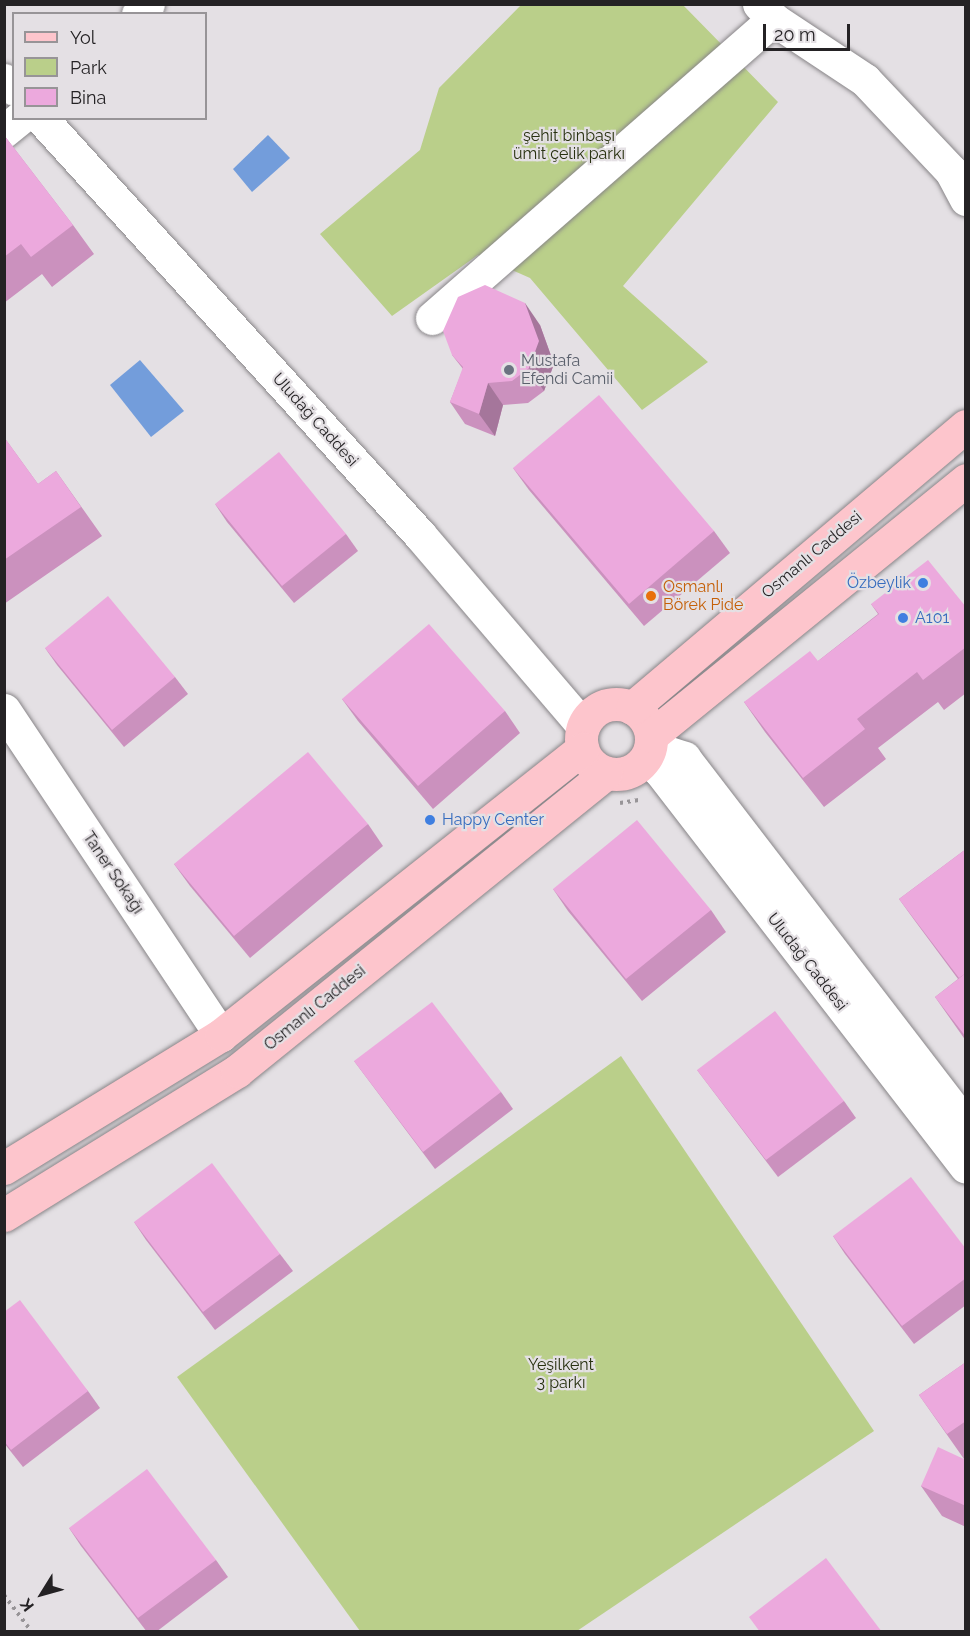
<!DOCTYPE html>
<meta charset="utf-8">
<style>
body{margin:0}
#map{position:relative;width:970px;height:1636px;overflow:hidden;background:#e4e0e4;font-family:Raleway,sans-serif}
div>[style]{position:absolute}
.green>*{inset:0;background:#bacf8a}
.water>*{inset:0;background:#739ddb}
.path>*{height:4px;margin-top:-2px;transform-origin:0;background:repeating-linear-gradient(90deg,#979497 0 3px,transparent 0 7.5px)}
.roads{filter:drop-shadow(0 0 2px #888588) drop-shadow(0 0 2px #888588)}
.minor>*{height:33px;margin:-16.5px;padding:0 16.5px;transform-origin:16.5px;border-radius:16.5px;background:#fff}
.major>*{height:33px;margin:-16.5px;padding:0 16.5px;transform-origin:16.5px;border-radius:16.5px;background:#fdc5cc}
.major>.ring{margin:-16.5px;padding:0;box-sizing:content-box;background:none;border:33px solid #fdc5cc;border-radius:50%}
.wall>*{inset:0;background:#cb91be}
.shaded-wall>*{inset:0;background:#a5769b}
.building>*{inset:0;background:#eca9dd}
.dots>*{width:16px;height:16px;translate:-50% -50%;box-sizing:border-box;border:3px solid #e4e0e4;border-radius:50%}
span{translate:-50% -50%;white-space:nowrap;text-align:center;line-height:1.15;-webkit-text-stroke:4.5px #e4e0e4;paint-order:stroke}
.park-label{font-size:16px;color:#283110}
.worship-label{font-size:16px;color:#5b616d}
.left{translate:0 -50%;text-align:left}
.street-label{font-size:16px;color:#242224}
.shop-label{font-size:16px;color:#366cbe}
.right{translate:-100% -50%;text-align:right}
.food-label{font-size:16px;color:#c56008}
.frame{position:absolute;inset:0;border:6px solid #242224;pointer-events:none}
.legend{position:absolute;left:12px;top:12px;width:195px;height:108px;box-sizing:border-box;background:#e4e0e4;border:2px solid #979497;margin:0;padding:8px 10px;list-style:none;font-size:18px;color:#242224}
.legend li{display:flex;align-items:center;gap:12px;height:30px}
.legend b{width:30px;border:2px solid #979497}
.north{position:absolute;left:12px;top:1564px;width:60px;height:60px;-webkit-text-stroke:4px #e4e0e4;paint-order:stroke;rotate:233deg;font-size:16px;font-weight:700;line-height:24px;text-align:center;color:#242224}
.north::after{content:'';display:block;margin:auto;width:21px;height:27px;background:#242224;clip-path:polygon(50% 0,100% 100%,50% 72%,0 100%)}
.scale{position:absolute;left:763px;top:24px;width:87px;height:27px;box-sizing:border-box;border:3px solid #242224;border-top:0;padding-left:8px;font-size:18px;line-height:21px;white-space:nowrap;color:#242224;-webkit-text-stroke:4px #e4e0e4;paint-order:stroke}
</style>
<div id="map">
<div class="green">
<div style="clip-path:polygon(521px 5px,683px 5px,778px 102px,623px 286px,708px 362px,642px 410px,530px 278px,478px 255px,392px 316px,320px 234px,420px 150px,439px 88px)"></div>
<div style="clip-path:polygon(621px 1056px,874px 1431px,577px 1631px,360px 1631px,177px 1377px)"></div>
</div>
<div class="water">
<div style="clip-path:polygon(268px 135px,290px 158px,252px 192px,233px 169px)"></div>
<div style="clip-path:polygon(140px 360px,184px 411px,151px 437px,110px 385px)"></div>
</div>
<div class="path">
<div style="left:620px;top:803px;width:19px;rotate:-9deg"></div>
<div style="left:4px;top:1595px;width:46px;rotate:52.9deg"></div>
</div>
<div class="roads">
<div class="minor">
<div style="left:759px;top:4px;width:21px;rotate:47deg"></div>
<div style="left:773px;top:19px;width:110px;rotate:33.5deg"></div>
<div style="left:865px;top:80px;width:125px;rotate:46.6deg"></div>
<div style="left:951px;top:171px;width:32px;rotate:62deg"></div>
<div style="left:138px;top:14px;width:14px;rotate:-45deg"></div>
<div style="left:4px;top:80px;width:13px;rotate:42deg"></div>
<div style="left:41px;top:118px;width:563px;rotate:47.73deg"></div>
<div style="left:420px;top:535px;width:251px;rotate:49.5deg"></div>
<div style="left:4px;top:131px;width:21px;rotate:-39deg"></div>
<div style="left:432px;top:318px;width:454px;rotate:-41.2deg"></div>
<div style="left:4px;top:710px;width:391px;rotate:56.3deg"></div>
<div style="left:651px;top:747px;width:35px;rotate:18deg"></div>
<div style="left:684px;top:758px;width:463px;rotate:52.5deg"></div>
<div style="left:647px;top:758px;width:18px;rotate:45deg"></div>
<div style="left:660px;top:771px;width:500px;rotate:52.31deg"></div>
</div>
<div class="major">
<div class="ring" style="left:581px;top:704px;width:37px;height:37px"></div>
<div style="left:632px;top:708px;width:437px;rotate:-40.2deg"></div>
<div style="left:651px;top:736px;width:406px;rotate:-39.1deg"></div>
<div style="left:4px;top:1168px;width:255px;rotate:-31.5deg"></div>
<div style="left:221px;top:1035px;width:461px;rotate:-38.4deg"></div>
<div style="left:4px;top:1215px;width:274px;rotate:-31.7deg"></div>
<div style="left:237px;top:1071px;width:474px;rotate:-38.9deg"></div>
</div>
</div>
<div class="wall">
<div style="clip-path:polygon(4px 135px,73px 225px,94px 254px,52px 287px,42px 274px,4px 303px)"></div>
<div style="clip-path:polygon(540px 325px,554px 364px,544px 391px,528px 403px,503px 405px,495px 436px,465px 424px,450px 402px,463px 369px,452px 355px)"></div>
<div style="clip-path:polygon(4px 437px,38px 484px,56px 471px,102px 536px,4px 604px)"></div>
<div style="clip-path:polygon(513px 468px,714px 531px,730px 553px,644px 626px,529px 490px)"></div>
<div style="clip-path:polygon(215px 504px,346px 534px,358px 551px,294px 603px,227px 522px)"></div>
<div style="clip-path:polygon(871px 604px,966px 607px,966px 693px,944px 710px,938px 702px,878px 748px,886px 759px,824px 807px,765px 732px,744px 702px,818px 661px,878px 614px)"></div>
<div style="clip-path:polygon(45px 648px,175px 677px,188px 694px,124px 747px,57px 665px)"></div>
<div style="clip-path:polygon(342px 699px,505px 711px,520px 733px,433px 809px,358px 721px)"></div>
<div style="clip-path:polygon(368px 824px,383px 846px,250px 958px,190px 886px,174px 864px)"></div>
<div style="clip-path:polygon(966px 849px,966px 1041px,935px 997px,958px 979px,915px 921px,899px 899px)"></div>
<div style="clip-path:polygon(553px 889px,711px 910px,726px 932px,642px 1001px,568px 911px)"></div>
<div style="clip-path:polygon(354px 1061px,501px 1092px,513px 1109px,435px 1169px)"></div>
<div style="clip-path:polygon(697px 1070px,844px 1101px,856px 1118px,778px 1177px)"></div>
<div style="clip-path:polygon(134px 1222px,280px 1254px,293px 1271px,215px 1330px,146px 1240px)"></div>
<div style="clip-path:polygon(833px 1236px,966px 1249px,966px 1305px,914px 1344px,845px 1254px)"></div>
<div style="clip-path:polygon(4px 1312px,88px 1391px,100px 1408px,23px 1467px,4px 1443px)"></div>
<div style="clip-path:polygon(966px 1362px,966px 1527px,942px 1516px,921px 1486px,964px 1459px,919px 1395px)"></div>
<div style="clip-path:polygon(69px 1528px,216px 1560px,228px 1577px,156px 1632px,147px 1632px,81px 1546px)"></div>
</div>
<div class="shaded-wall">
<div style="clip-path:polygon(525px 303px,540px 325px,554px 364px,544px 391px,529px 368px)"></div>
<div style="clip-path:polygon(488px 383px,503px 405px,495px 436px,479px 414px)"></div>
</div>
<div class="building">
<div style="clip-path:polygon(4px 135px,73px 225px,31px 257px,21px 244px,4px 257px)"></div>
<div style="clip-path:polygon(485px 285px,525px 303px,539px 341px,529px 368px,512px 381px,488px 383px,479px 414px,450px 402px,463px 367px,452px 355px,443px 331px,458px 297px)"></div>
<div style="clip-path:polygon(599px 395px,714px 531px,629px 604px,513px 468px)"></div>
<div style="clip-path:polygon(4px 437px,38px 484px,56px 471px,81px 507px,4px 560px)"></div>
<div style="clip-path:polygon(279px 452px,346px 534px,282px 586px,215px 504px)"></div>
<div style="clip-path:polygon(928px 560px,966px 607px,966px 647px,923px 680px,917px 672px,857px 719px,865px 729px,803px 778px,744px 702px,810px 651px,818px 661px,879px 614px,871px 604px)"></div>
<div style="clip-path:polygon(108px 596px,175px 677px,112px 730px,45px 648px)"></div>
<div style="clip-path:polygon(429px 624px,505px 711px,418px 786px,342px 699px)"></div>
<div style="clip-path:polygon(308px 752px,368px 824px,234px 936px,174px 864px)"></div>
<div style="clip-path:polygon(637px 820px,711px 910px,626px 979px,553px 889px)"></div>
<div style="clip-path:polygon(966px 849px,966px 973px,959px 978px,899px 899px)"></div>
<div style="clip-path:polygon(966px 973px,966px 1037px,935px 997px)"></div>
<div style="clip-path:polygon(432px 1002px,501px 1092px,423px 1152px,354px 1061px)"></div>
<div style="clip-path:polygon(775px 1011px,844px 1101px,766px 1160px,697px 1070px)"></div>
<div style="clip-path:polygon(212px 1163px,280px 1254px,203px 1312px,134px 1222px)"></div>
<div style="clip-path:polygon(911px 1177px,966px 1249px,966px 1278px,902px 1326px,833px 1236px)"></div>
<div style="clip-path:polygon(20px 1300px,88px 1391px,11px 1450px,4px 1441px,4px 1312px)"></div>
<div style="clip-path:polygon(966px 1362px,966px 1421px,947px 1434px,919px 1395px)"></div>
<div style="clip-path:polygon(938px 1447px,966px 1460px,966px 1506px,921px 1486px)"></div>
<div style="clip-path:polygon(147px 1469px,216px 1560px,138px 1618px,69px 1528px)"></div>
<div style="clip-path:polygon(826px 1558px,882px 1632px,760px 1632px,749px 1617px)"></div>
</div>
<div class="dots">
<div style="left:509px;top:370px;background:#6b7280"></div>
<div style="left:923px;top:583px;background:#3f7fe0"></div>
<div style="left:651px;top:596px;background:#e8710a"></div>
<div style="left:903px;top:618px;background:#3f7fe0"></div>
<div style="left:430px;top:820px;background:#3f7fe0"></div>
</div>
<div class="park-label">
<span style="left:569px;top:145px">şehit binbaşı<br>ümit çelik parkı</span>
<span style="left:561px;top:1374px">Yeşilkent<br>3 parkı</span>
</div>
<div class="worship-label">
<span class="left" style="left:521px;top:370px">Mustafa<br>Efendi Camii</span>
</div>
<div class="street-label">
<span style="left:315px;top:420px;rotate:48deg">Uludağ Caddesi</span>
<span style="left:812px;top:555px;rotate:-40deg">Osmanlı Caddesi</span>
<span style="left:113px;top:873px;rotate:56deg">Taner Sokağı</span>
<span style="left:807px;top:962px;rotate:52deg">Uludağ Caddesi</span>
<span style="left:315px;top:1008px;rotate:-39deg">Osmanlı Caddesi</span>
</div>
<div class="shop-label">
<span class="right" style="left:911px;top:583px">Özbeylik</span>
<span class="left" style="left:915px;top:618px">A101</span>
<span class="left" style="left:442px;top:820px">Happy Center</span>
</div>
<div class="food-label">
<span class="left" style="left:663px;top:596px">Osmanlı<br>Börek Pide</span>
</div>
<div class="frame"></div>
<ul class="legend">
<li><b style="height:8px;background:#fdc5cc"></b>Yol</li>
<li><b style="height:16px;background:#bacf8a"></b>Park</li>
<li><b style="height:16px;background:#eca9dd"></b>Bina</li>
</ul>
<div class="north">K</div>
<div class="scale">20 m</div>
</div>
